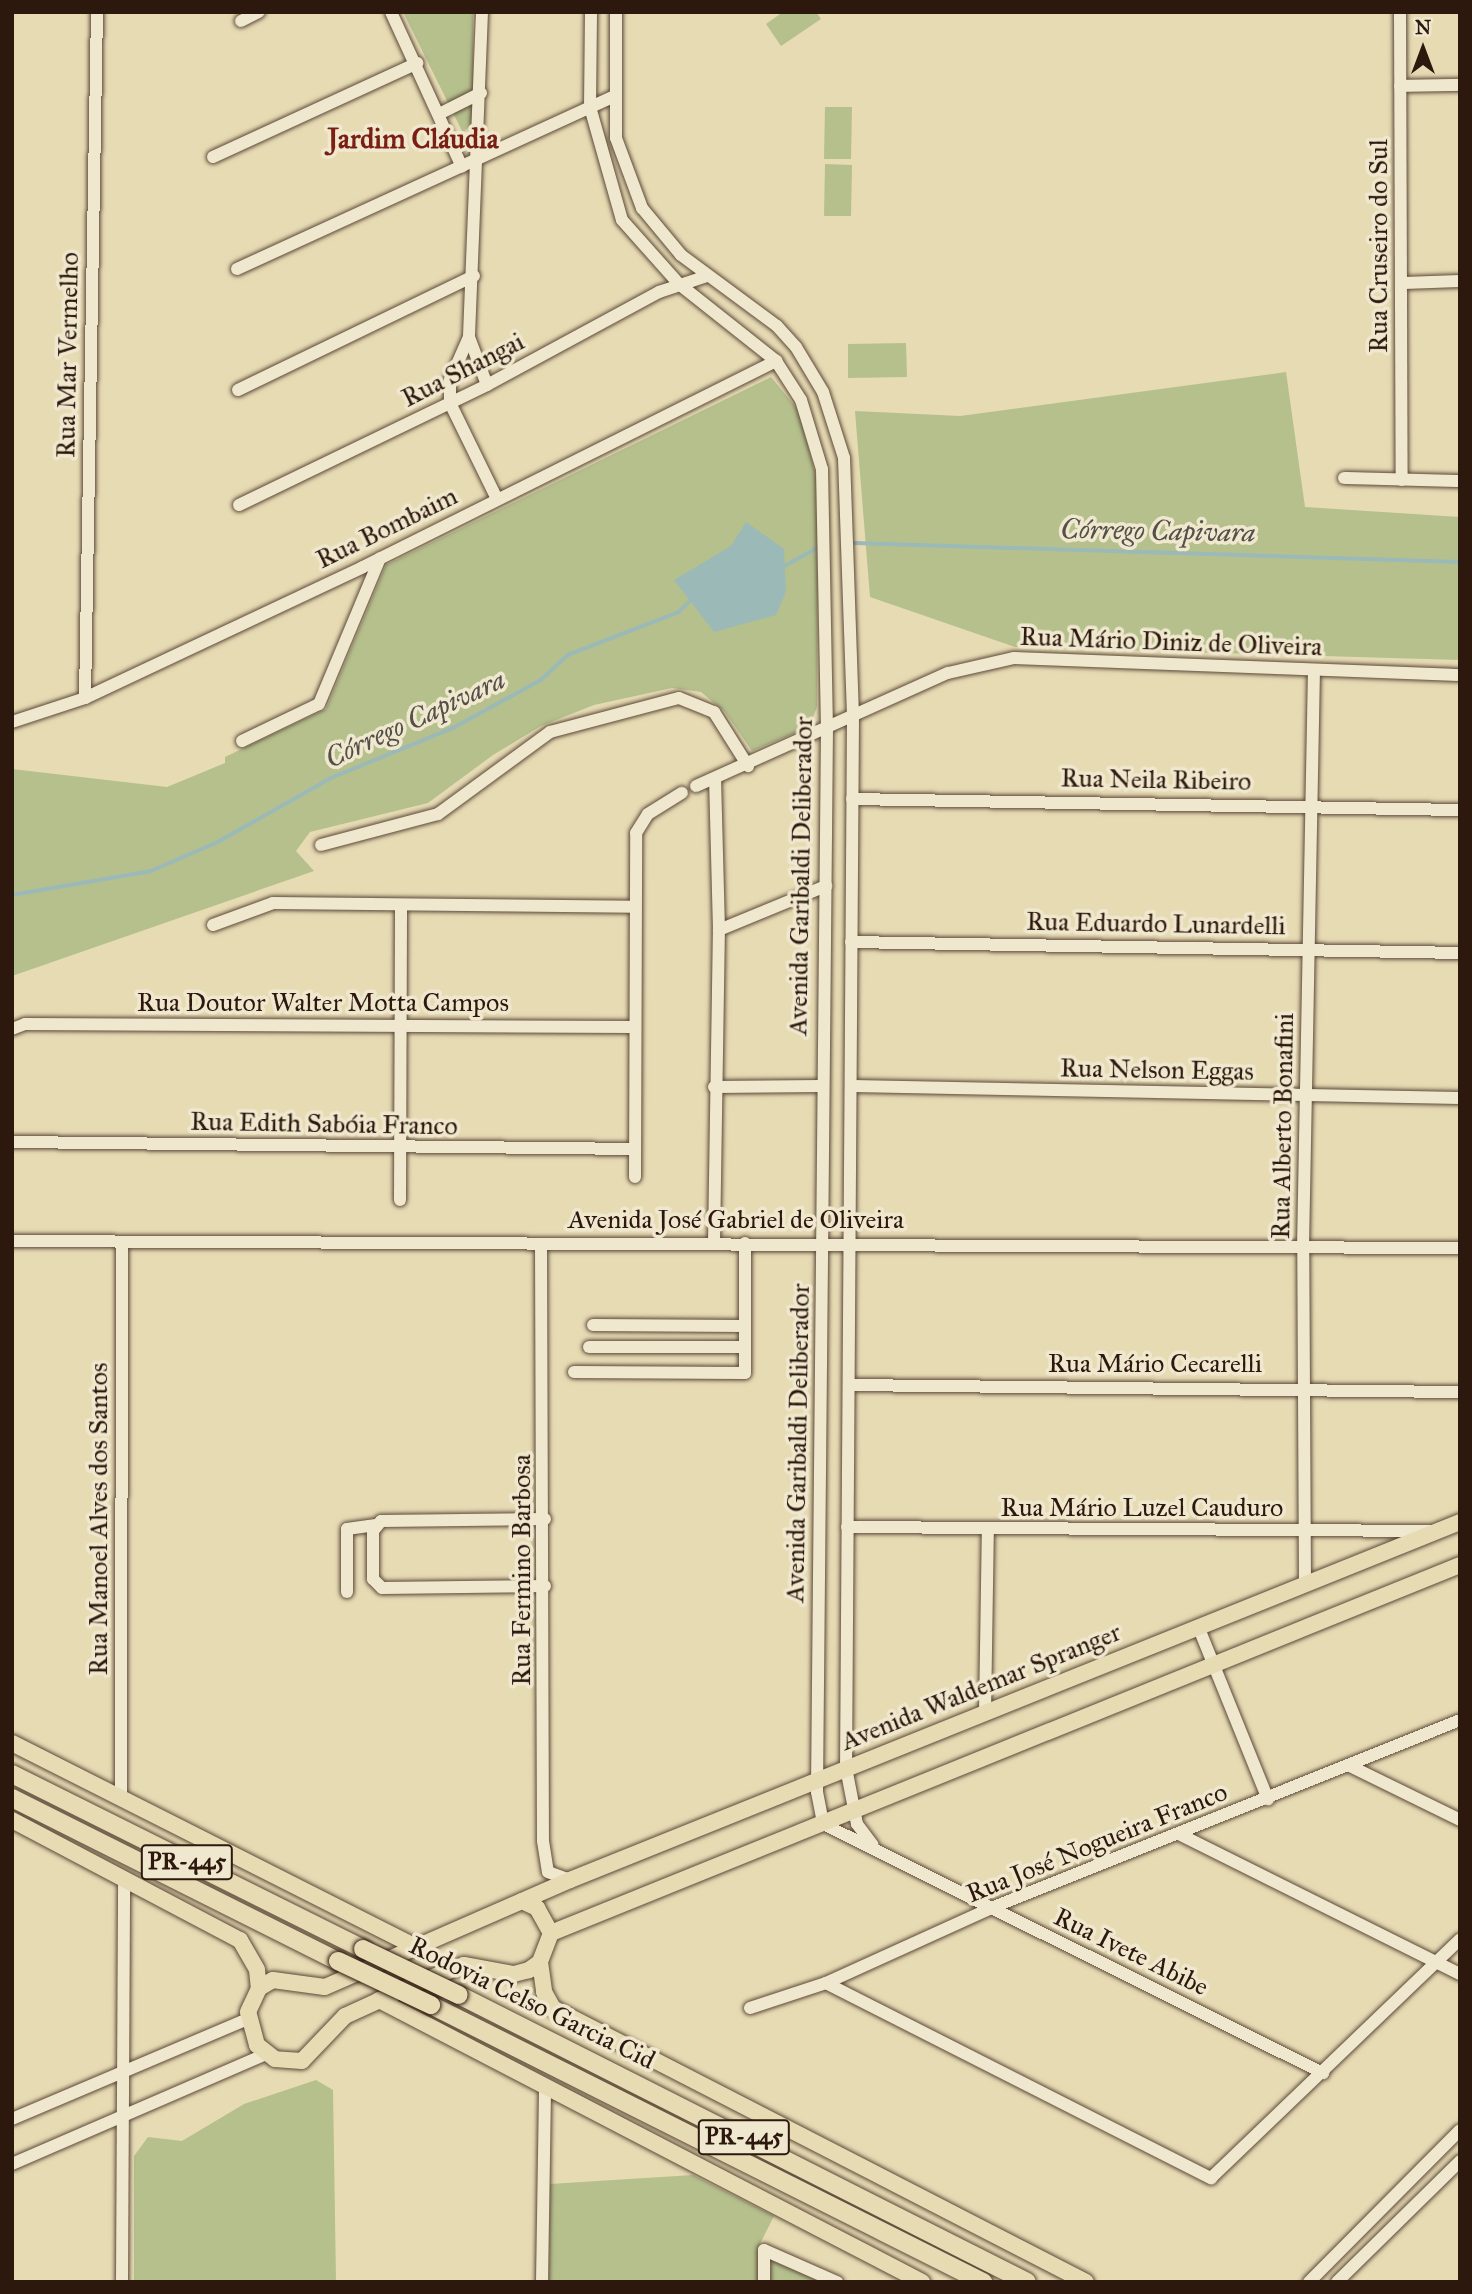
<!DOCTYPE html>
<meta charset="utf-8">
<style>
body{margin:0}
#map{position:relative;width:1472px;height:2294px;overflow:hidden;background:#e7dbb4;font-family:"IM FELL Great Primer",serif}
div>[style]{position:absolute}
.green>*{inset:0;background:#b5c08d}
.water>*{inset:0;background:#9bb9b7}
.stream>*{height:3.5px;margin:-1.75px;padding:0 1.75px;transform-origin:1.75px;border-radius:1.75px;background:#9bb9b7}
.roads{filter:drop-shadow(0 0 2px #5c4938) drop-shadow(0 0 2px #5c4938)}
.minor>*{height:12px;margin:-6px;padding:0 6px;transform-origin:6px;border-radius:6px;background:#efe8ce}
.major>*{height:16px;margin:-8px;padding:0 8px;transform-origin:8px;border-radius:8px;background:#e7dbb4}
.highway>*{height:18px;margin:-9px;padding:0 9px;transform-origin:9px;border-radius:9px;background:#e7dbb4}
.bridges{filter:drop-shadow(0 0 2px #2d180e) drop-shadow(0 0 2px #2d180e)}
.highway-bridge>*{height:18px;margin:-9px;padding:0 9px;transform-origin:9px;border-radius:9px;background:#e7dbb4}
span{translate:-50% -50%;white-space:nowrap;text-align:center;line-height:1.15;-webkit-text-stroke:7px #efe8ce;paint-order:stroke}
.shield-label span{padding:2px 5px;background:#efe8ce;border:2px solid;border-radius:5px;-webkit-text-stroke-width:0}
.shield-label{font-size:24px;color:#2d180e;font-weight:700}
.street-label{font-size:26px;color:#2d180e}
.neighbourhood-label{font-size:28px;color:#7a1f14;font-weight:700}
.water-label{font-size:28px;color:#545049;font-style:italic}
.frame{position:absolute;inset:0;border:14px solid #2d180e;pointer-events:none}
.north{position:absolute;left:1388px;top:14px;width:70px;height:70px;-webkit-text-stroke:5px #efe8ce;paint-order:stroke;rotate:0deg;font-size:19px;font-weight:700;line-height:28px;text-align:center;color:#2d180e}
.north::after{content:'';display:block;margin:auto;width:24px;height:32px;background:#2d180e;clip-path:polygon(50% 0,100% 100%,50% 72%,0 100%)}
</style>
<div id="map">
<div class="green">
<div style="clip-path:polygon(403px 12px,473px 12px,473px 122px,463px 133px)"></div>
<div style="clip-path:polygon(783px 12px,816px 12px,821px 19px,781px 46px,766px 24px)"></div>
<div style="clip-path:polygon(825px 107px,852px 107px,851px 159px,824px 159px)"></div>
<div style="clip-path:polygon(825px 164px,852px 165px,851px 216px,824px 216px)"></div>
<div style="clip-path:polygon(906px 343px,907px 377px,848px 378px,848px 344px)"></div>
<div style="clip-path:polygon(1286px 372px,1305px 507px,1460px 517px,1460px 660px,1015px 647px,870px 597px,855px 411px,960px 416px)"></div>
<div style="clip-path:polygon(771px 377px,799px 411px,818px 485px,817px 707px,809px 727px,752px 751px,725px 712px,701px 692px,672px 688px,594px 705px,541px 726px,493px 755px,428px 803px,310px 832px,296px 851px,314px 871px,12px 976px,12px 769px,167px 787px,225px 763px,225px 757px,326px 709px,386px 565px)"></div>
<div style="clip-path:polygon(316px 2080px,333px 2090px,336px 2282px,134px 2282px,134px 2156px,148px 2137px,182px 2141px,244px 2104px)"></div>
<div style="clip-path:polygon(693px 2175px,774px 2216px,759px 2246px,759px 2282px,549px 2282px,550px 2184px)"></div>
<div style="clip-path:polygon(771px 2258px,822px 2282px,770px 2282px)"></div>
</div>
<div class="water">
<div style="clip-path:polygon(746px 522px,784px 549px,786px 592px,776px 615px,714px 632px,674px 580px,731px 546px)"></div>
</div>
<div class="stream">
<div style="left:855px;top:543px;width:605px;rotate:1.8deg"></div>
<div style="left:783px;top:567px;width:41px;rotate:-29.1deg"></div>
<div style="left:12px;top:895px;width:141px;rotate:-9.8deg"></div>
<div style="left:151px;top:871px;width:73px;rotate:-23.4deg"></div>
<div style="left:218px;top:842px;width:130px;rotate:-29.5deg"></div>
<div style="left:331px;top:778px;width:132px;rotate:-22.3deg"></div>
<div style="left:453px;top:728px;width:100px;rotate:-28.6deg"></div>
<div style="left:541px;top:680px;width:37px;rotate:-43deg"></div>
<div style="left:568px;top:655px;width:119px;rotate:-21.2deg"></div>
<div style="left:679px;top:612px;width:18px;rotate:-45deg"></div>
</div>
<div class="roads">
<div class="minor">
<div style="left:391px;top:12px;width:170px;rotate:65.4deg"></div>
<div style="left:482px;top:12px;width:325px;rotate:92.3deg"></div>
<div style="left:469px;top:337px;width:51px;rotate:69.4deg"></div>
<div style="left:591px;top:12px;width:95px;rotate:90.6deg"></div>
<div style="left:590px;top:107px;width:117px;rotate:74.2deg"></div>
<div style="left:622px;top:220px;width:86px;rotate:48.3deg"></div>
<div style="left:679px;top:284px;width:124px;rotate:38.4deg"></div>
<div style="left:776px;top:361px;width:46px;rotate:57.3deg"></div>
<div style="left:801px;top:400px;width:72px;rotate:73.1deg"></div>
<div style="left:822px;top:469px;width:259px;rotate:88.9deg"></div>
<div style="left:827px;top:728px;width:1064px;rotate:90.54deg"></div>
<div style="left:817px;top:1792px;width:33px;rotate:79deg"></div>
<div style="left:823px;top:1824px;width:559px;rotate:26.47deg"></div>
<div style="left:616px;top:12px;width:126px;rotate:90deg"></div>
<div style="left:616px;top:138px;width:75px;rotate:69.6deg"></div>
<div style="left:642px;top:208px;width:61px;rotate:50.3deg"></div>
<div style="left:681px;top:255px;width:119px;rotate:36.5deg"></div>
<div style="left:777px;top:326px;width:28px;rotate:48deg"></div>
<div style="left:796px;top:347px;width:52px;rotate:59deg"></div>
<div style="left:823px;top:392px;width:69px;rotate:72.3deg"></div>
<div style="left:844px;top:458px;width:259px;rotate:88deg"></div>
<div style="left:853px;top:717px;width:1051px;rotate:90.38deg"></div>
<div style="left:846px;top:1768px;width:57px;rotate:78.9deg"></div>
<div style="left:857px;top:1824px;width:26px;rotate:53deg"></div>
<div style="left:1400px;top:12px;width:468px;rotate:89.8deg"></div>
<div style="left:241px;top:21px;width:20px;rotate:-27deg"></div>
<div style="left:1400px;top:86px;width:60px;rotate:-1deg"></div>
<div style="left:439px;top:114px;width:47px;rotate:-26.6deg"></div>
<div style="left:213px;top:157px;width:225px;rotate:-24.7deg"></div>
<div style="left:237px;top:269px;width:416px;rotate:-24.6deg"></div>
<div style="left:1403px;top:283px;width:57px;rotate:-2deg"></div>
<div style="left:469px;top:337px;width:47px;rotate:113.8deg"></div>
<div style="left:450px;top:380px;width:23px;rotate:90deg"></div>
<div style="left:450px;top:403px;width:107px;rotate:63.9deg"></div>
<div style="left:238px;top:390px;width:262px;rotate:-25.8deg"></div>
<div style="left:1344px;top:478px;width:116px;rotate:1.5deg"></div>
<div style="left:239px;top:505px;width:276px;rotate:-25.8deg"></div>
<div style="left:487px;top:385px;width:196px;rotate:-28.4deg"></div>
<div style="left:659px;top:292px;width:51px;rotate:-18.4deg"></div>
<div style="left:85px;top:698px;width:686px;rotate:-89deg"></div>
<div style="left:12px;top:722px;width:77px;rotate:-18.2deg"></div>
<div style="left:85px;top:698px;width:307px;rotate:-25.2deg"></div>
<div style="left:363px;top:567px;width:462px;rotate:-26.5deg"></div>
<div style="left:242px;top:741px;width:85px;rotate:-25.7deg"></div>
<div style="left:319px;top:704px;width:158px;rotate:-67.3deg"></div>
<div style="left:696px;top:786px;width:276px;rotate:-24.2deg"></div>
<div style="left:948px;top:673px;width:68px;rotate:-12.8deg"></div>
<div style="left:1014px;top:658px;width:446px;rotate:2.2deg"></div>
<div style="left:852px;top:799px;width:608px;rotate:1.04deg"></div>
<div style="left:321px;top:845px;width:121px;rotate:-14.8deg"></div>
<div style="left:438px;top:814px;width:139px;rotate:-36.2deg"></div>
<div style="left:550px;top:732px;width:133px;rotate:-14.8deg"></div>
<div style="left:679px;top:698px;width:38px;rotate:22deg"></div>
<div style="left:714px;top:712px;width:64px;rotate:57.8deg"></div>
<div style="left:213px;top:925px;width:64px;rotate:-20.1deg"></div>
<div style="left:273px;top:903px;width:362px;rotate:0.6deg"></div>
<div style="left:719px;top:930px;width:116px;rotate:-22.4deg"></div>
<div style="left:851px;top:942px;width:609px;rotate:1.03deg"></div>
<div style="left:12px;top:1029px;width:14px;rotate:-21deg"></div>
<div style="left:25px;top:1024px;width:610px;rotate:0.28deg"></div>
<div style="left:853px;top:1086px;width:607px;rotate:1.13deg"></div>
<div style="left:714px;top:1087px;width:107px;rotate:-0.5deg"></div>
<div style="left:12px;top:1142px;width:623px;rotate:0.64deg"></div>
<div style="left:635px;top:1177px;width:344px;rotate:-89.8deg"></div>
<div style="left:636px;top:833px;width:22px;rotate:-58deg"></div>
<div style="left:648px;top:814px;width:40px;rotate:-32deg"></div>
<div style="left:400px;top:1200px;width:295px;rotate:-89.8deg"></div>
<div style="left:12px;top:1241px;width:1448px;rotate:0.28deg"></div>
<div style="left:714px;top:1243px;width:313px;rotate:-89.1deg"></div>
<div style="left:719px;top:930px;width:149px;rotate:-91.5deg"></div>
<div style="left:541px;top:1244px;width:597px;rotate:89.81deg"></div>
<div style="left:543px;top:1841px;width:31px;rotate:81deg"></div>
<div style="left:548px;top:1872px;width:23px;rotate:20deg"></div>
<div style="left:593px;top:1325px;width:152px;rotate:0.4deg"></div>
<div style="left:589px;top:1347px;width:156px"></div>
<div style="left:574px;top:1372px;width:171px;rotate:0.3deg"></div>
<div style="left:745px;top:1373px;width:130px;rotate:-90deg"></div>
<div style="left:849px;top:1385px;width:611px;rotate:0.66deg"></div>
<div style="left:847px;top:1527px;width:584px;rotate:0.39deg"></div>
<div style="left:1305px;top:1584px;width:337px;rotate:-90.3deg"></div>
<div style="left:1303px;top:1247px;width:577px;rotate:-88.91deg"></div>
<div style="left:545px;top:1586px;width:163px;rotate:179.3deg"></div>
<div style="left:382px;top:1588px;width:13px;rotate:-135deg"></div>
<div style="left:373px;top:1579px;width:48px;rotate:-90deg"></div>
<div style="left:373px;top:1531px;width:13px;rotate:-51deg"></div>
<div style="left:381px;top:1521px;width:164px;rotate:-0.7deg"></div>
<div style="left:347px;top:1592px;width:63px;rotate:-90deg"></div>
<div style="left:347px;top:1529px;width:29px;rotate:-8deg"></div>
<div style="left:1198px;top:1626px;width:187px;rotate:68deg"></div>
<div style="left:985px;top:1712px;width:182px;rotate:-89.1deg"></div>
<div style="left:1350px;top:1766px;width:123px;rotate:26.1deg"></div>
<div style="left:121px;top:1796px;width:554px;rotate:-89.9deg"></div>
<div style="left:1181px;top:1835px;width:312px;rotate:26.5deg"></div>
<div style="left:826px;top:1983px;width:432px;rotate:26.9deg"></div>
<div style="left:1211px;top:2178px;width:345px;rotate:-43.8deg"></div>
<div style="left:750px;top:2008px;width:80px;rotate:-18.2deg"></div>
<div style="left:826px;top:1983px;width:181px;rotate:-24.4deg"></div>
<div style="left:991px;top:1908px;width:505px;rotate:-21.84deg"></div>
<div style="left:12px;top:2119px;width:256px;rotate:-23deg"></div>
<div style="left:12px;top:2164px;width:275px;rotate:-23.4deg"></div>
<div style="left:122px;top:2282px;width:404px;rotate:-89.7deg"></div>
<div style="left:542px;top:2282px;width:195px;rotate:-89.1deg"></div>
<div style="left:764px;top:2282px;width:32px;rotate:-90deg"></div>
<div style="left:764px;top:2250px;width:80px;rotate:23.7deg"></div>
<div style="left:1309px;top:2282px;width:214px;rotate:-45.2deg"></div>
<div style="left:1337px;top:2282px;width:173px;rotate:-44.5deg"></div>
</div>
<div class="major">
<div style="left:12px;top:1743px;width:454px;rotate:26.8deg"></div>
<div style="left:12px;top:1820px;width:258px;rotate:27.8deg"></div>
<div style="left:240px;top:1940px;width:34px;rotate:60deg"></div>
<div style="left:257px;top:1970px;width:18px;rotate:84deg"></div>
<div style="left:522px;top:1901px;width:17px;rotate:25deg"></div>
<div style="left:537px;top:1908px;width:29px;rotate:61deg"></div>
<div style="left:551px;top:1933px;width:31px;rotate:111deg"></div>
<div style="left:540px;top:1962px;width:14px;rotate:144deg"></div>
<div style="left:529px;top:1970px;width:16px;rotate:165deg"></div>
<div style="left:514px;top:1974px;width:51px;rotate:-169.8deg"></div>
<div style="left:464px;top:1965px;width:53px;rotate:158.8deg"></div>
<div style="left:415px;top:1984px;width:77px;rotate:155.4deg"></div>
<div style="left:345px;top:2016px;width:62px;rotate:133.7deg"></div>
<div style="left:302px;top:2061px;width:27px;rotate:-176deg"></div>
<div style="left:275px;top:2059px;width:23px;rotate:-142deg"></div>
<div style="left:257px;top:2045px;width:34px;rotate:-105deg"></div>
<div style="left:248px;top:2012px;width:26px;rotate:-65deg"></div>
<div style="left:259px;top:1988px;width:16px;rotate:-30deg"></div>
<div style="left:273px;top:1980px;width:52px;rotate:7.7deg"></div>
<div style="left:325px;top:1987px;width:267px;rotate:-23.6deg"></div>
<div style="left:570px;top:1880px;width:959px;rotate:-21.91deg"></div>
<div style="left:551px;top:1933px;width:981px;rotate:-22.04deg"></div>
<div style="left:540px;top:1962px;width:30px;rotate:82deg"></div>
<div style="left:544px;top:1992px;width:18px;rotate:61deg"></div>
<div style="left:553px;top:2008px;width:599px;rotate:27.21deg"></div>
<div style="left:379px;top:2000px;width:612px;rotate:27.44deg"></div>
</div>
<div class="highway">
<div style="left:12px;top:1774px;width:392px;rotate:26.5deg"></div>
<div style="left:12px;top:1798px;width:364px;rotate:26.6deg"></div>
<div style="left:459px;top:1995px;width:636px;rotate:26.81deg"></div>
<div style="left:431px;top:2005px;width:618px;rotate:26.65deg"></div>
</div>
</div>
<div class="bridges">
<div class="highway-bridge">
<div style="left:363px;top:1949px;width:106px;rotate:25.6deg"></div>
<div style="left:338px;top:1961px;width:103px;rotate:25.3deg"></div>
</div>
</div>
<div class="shield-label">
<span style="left:187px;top:1862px">PR-445</span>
<span style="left:744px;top:2137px">PR-445</span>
</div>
<div class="street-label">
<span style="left:1379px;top:246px;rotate:-90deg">Rua Cruseiro do Sul</span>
<span style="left:68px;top:355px;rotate:-89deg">Rua Mar Vermelho</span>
<span style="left:463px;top:370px;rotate:-27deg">Rua Shangai</span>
<span style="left:387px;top:528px;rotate:-26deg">Rua Bombaim</span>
<span style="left:1171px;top:642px;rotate:2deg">Rua Mário Diniz de Oliveira</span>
<span style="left:1156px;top:780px;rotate:1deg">Rua Neila Ribeiro</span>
<span style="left:801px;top:876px;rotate:-89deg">Avenida Garibaldi Deliberador</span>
<span style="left:1156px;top:924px;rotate:1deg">Rua Eduardo Lunardelli</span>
<span style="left:323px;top:1003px">Rua Doutor Walter Motta Campos</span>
<span style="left:1157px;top:1070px;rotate:1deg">Rua Nelson Eggas</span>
<span style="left:324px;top:1124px;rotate:1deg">Rua Edith Sabóia Franco</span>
<span style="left:1283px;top:1126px;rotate:-89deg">Rua Alberto Bonafini</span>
<span style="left:736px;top:1220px">Avenida José Gabriel de Oliveira</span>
<span style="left:1155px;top:1364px">Rua Mário Cecarelli</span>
<span style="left:798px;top:1443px;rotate:-89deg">Avenida Garibaldi Deliberador</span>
<span style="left:1142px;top:1508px">Rua Mário Luzel Cauduro</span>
<span style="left:99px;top:1519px;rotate:-90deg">Rua Manoel Alves dos Santos</span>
<span style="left:522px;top:1570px;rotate:-90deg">Rua Fermino Barbosa</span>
<span style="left:981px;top:1687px;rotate:-22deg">Avenida Waldemar Spranger</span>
<span style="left:1097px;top:1843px;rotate:-22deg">Rua José Nogueira Franco</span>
<span style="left:1131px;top:1952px;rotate:26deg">Rua Ivete Abibe</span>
<span style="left:532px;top:2003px;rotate:26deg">Rodovia Celso Garcia Cid</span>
</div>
<div class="neighbourhood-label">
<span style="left:413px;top:139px">Jardim Cláudia</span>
</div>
<div class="water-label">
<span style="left:1158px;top:531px;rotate:1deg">Córrego Capivara</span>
<span style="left:415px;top:719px;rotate:-25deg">Córrego Capivara</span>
</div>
<div class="frame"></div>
<div class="north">N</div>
</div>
